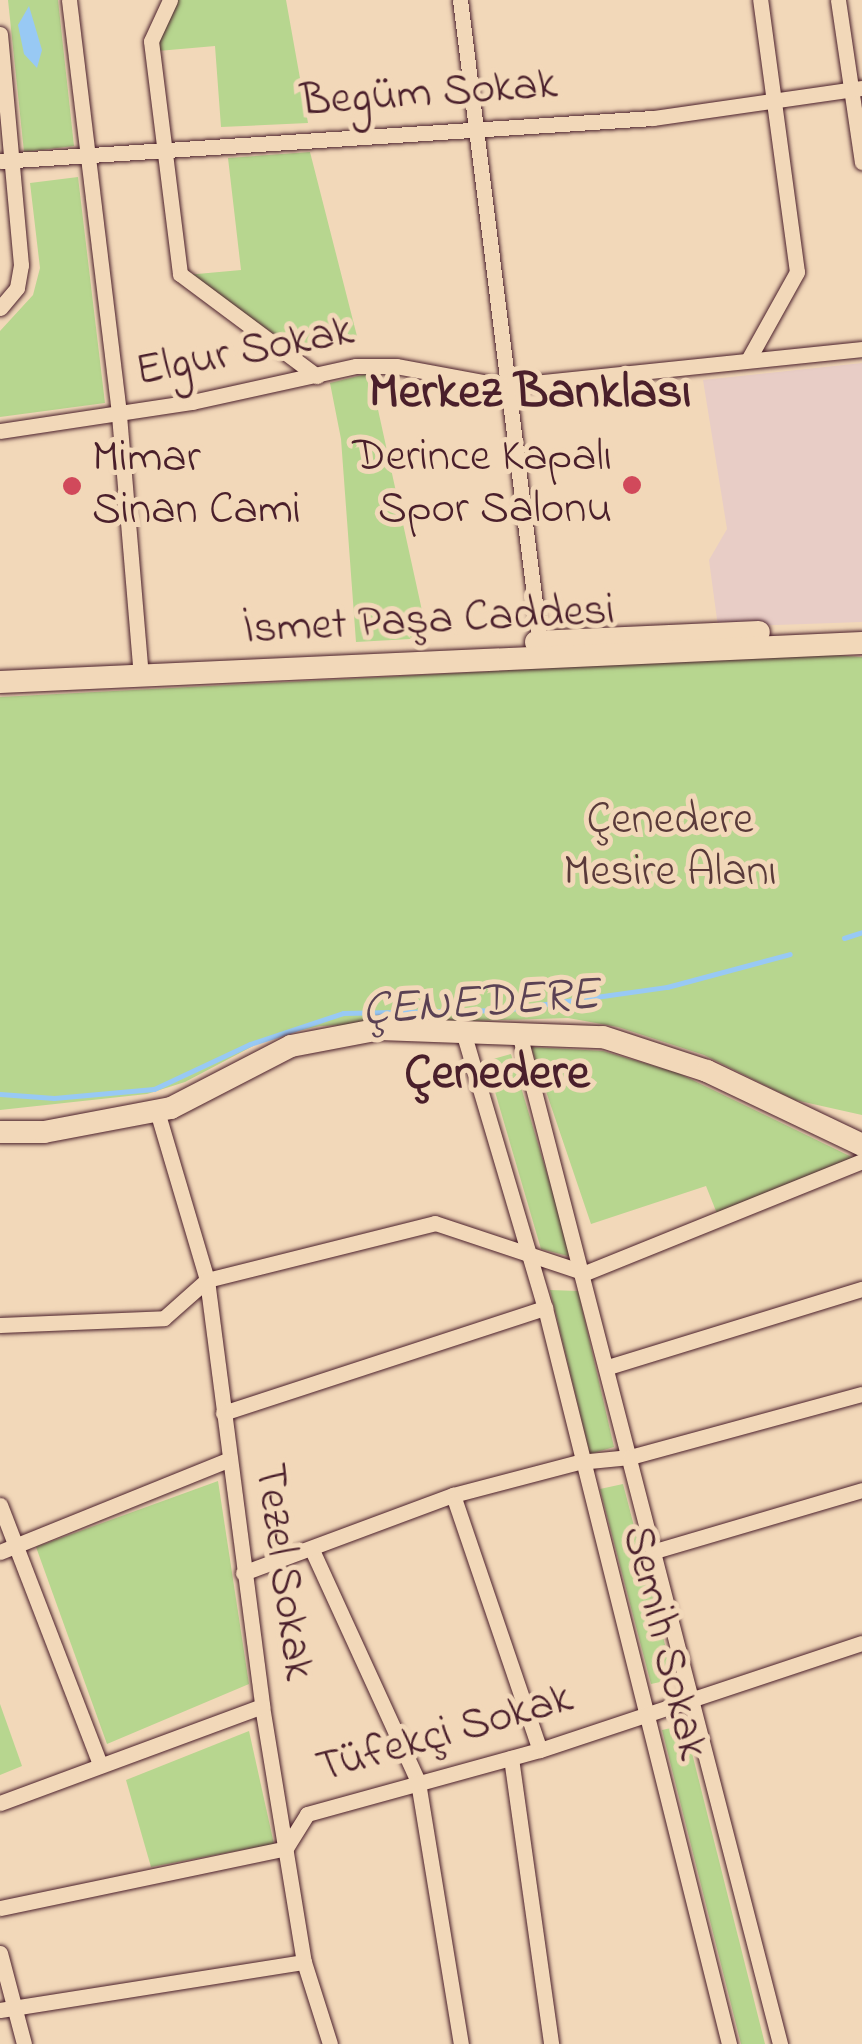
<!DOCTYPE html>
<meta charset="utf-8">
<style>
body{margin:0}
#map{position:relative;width:862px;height:2044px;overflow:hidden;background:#f2d8b9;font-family:"Indie Flower",sans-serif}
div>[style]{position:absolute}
.built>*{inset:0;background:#e8cdc6}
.green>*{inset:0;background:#b7d68f}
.water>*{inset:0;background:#98c9f4}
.stream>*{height:5px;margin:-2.5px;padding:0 2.5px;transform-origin:2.5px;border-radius:2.5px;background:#98c9f4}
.roads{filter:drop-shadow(0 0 2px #4a1f2b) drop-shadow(0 0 2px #4a1f2b)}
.street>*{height:15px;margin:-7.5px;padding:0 7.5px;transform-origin:7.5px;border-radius:7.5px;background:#f2d8b9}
.secondary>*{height:22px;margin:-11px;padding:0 11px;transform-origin:11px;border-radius:11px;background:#f2d8b9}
.dots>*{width:28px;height:28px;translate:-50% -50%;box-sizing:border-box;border:5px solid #f2d8b9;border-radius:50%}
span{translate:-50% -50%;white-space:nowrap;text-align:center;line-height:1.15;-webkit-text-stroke:10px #f2d8b9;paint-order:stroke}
.street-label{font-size:45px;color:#4a1f2b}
.poi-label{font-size:45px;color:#4a1f2b}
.right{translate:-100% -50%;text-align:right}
.left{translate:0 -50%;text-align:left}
.park-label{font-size:45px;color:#5a3a3a}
.water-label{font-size:48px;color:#5a4153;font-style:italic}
.quarter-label{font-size:50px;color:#4a1f2b;font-weight:700}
</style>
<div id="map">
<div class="built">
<div style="clip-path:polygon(862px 363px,862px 622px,718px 627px,709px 560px,727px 529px,703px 380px)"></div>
</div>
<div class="green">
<div style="clip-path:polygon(8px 0,58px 0,74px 146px,24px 152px)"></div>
<div style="clip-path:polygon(178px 0,286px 0,308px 123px,221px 127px,215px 46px,158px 51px,161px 19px)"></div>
<div style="clip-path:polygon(310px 152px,359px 344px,301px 352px,186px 275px,241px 270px,228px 158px)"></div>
<div style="clip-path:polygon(78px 177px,105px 403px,0 417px,0 331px,33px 295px,40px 268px,30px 183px)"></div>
<div style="clip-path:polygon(370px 373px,428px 638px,356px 642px,341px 439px,330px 383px)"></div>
<div style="clip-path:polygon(819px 654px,862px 657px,862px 1115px,795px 1100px,704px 1055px,618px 1027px,568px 1018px,320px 1026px,270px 1037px,185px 1082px,147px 1094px,0 1110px,0 697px)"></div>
<div style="clip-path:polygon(531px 1047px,603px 1051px,678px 1073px,860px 1161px,718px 1216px,706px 1186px,591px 1224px)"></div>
<div style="clip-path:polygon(511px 1054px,572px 1257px,541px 1249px,486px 1061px)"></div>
<div style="clip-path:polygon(550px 1290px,578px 1291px,614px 1447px,590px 1454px)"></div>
<div style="clip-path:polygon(218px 1481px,249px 1684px,107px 1744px,36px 1547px)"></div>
<div style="clip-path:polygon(623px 1484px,674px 1679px,651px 1684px,600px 1489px)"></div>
<div style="clip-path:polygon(0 1704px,22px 1766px,0 1775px)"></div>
<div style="clip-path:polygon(685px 1725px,765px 2044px,741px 2044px,662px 1730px)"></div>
<div style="clip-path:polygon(249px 1731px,274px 1844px,151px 1867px,126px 1780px)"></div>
</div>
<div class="water">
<div style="clip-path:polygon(29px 6px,42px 50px,37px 68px,24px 54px,18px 25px)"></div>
</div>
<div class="stream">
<div style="left:844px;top:938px;width:19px;rotate:-18deg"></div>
<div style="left:0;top:1094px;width:54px;rotate:4.2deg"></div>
<div style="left:54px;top:1098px;width:100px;rotate:-5.1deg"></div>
<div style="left:154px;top:1089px;width:106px;rotate:-25.1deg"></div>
<div style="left:250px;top:1044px;width:98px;rotate:-18.4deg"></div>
<div style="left:343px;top:1013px;width:160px;rotate:-1.1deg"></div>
<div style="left:503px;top:1010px;width:166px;rotate:-8deg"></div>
<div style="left:667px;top:987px;width:127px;rotate:-15deg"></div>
</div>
<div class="roads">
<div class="street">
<div style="left:69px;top:0;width:418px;rotate:83.1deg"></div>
<div style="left:119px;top:415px;width:261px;rotate:85.2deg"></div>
<div style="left:170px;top:0;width:45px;rotate:114.9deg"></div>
<div style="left:151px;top:41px;width:235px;rotate:82.9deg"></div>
<div style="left:180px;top:274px;width:171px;rotate:36.7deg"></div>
<div style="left:460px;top:0;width:656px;rotate:82.91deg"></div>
<div style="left:838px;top:0;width:164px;rotate:81.6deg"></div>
<div style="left:0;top:34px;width:232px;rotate:84.8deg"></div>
<div style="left:21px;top:265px;width:23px;rotate:100deg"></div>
<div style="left:17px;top:288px;width:26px;rotate:130deg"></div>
<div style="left:0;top:161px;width:654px;rotate:-3.77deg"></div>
<div style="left:653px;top:118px;width:211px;rotate:-8.2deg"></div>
<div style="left:748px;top:360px;width:101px;rotate:-60.9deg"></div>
<div style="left:797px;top:272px;width:275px;rotate:-97.7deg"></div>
<div style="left:0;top:431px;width:194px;rotate:-8.6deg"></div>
<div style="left:192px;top:402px;width:168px;rotate:-12.4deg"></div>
<div style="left:356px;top:366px;width:40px"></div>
<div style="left:396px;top:366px;width:111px;rotate:10.4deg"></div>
<div style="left:505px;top:386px;width:359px;rotate:-5.9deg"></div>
<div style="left:464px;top:1035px;width:285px;rotate:73.5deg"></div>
<div style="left:545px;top:1308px;width:759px;rotate:75.96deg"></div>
<div style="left:520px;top:1037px;width:1040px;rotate:75.52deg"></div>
<div style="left:157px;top:1111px;width:176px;rotate:73.5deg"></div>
<div style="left:207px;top:1280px;width:430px;rotate:82.6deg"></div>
<div style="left:262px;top:1706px;width:259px;rotate:80.7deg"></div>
<div style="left:304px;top:1962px;width:86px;rotate:72.4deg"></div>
<div style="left:0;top:1325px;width:164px;rotate:-2.4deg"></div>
<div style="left:164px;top:1318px;width:57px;rotate:-41.5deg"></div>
<div style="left:207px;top:1280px;width:235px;rotate:-14deg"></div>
<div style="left:435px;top:1223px;width:158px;rotate:18.4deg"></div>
<div style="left:585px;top:1273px;width:299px;rotate:-22deg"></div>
<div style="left:608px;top:1367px;width:266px;rotate:-17.1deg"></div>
<div style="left:223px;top:1413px;width:339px;rotate:-18.1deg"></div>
<div style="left:453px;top:1495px;width:269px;rotate:71.2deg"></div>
<div style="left:0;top:1505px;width:278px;rotate:68.9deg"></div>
<div style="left:312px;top:1550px;width:255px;rotate:65.4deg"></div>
<div style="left:418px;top:1782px;width:266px;rotate:80.7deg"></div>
<div style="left:655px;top:1551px;width:216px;rotate:-16.4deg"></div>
<div style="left:0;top:1552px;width:246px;rotate:-22deg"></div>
<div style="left:243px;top:1573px;width:224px;rotate:-20.4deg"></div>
<div style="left:453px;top:1495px;width:130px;rotate:-14.7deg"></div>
<div style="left:579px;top:1462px;width:51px;rotate:-5.6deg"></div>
<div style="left:630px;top:1457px;width:240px;rotate:-15.2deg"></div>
<div style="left:511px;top:1758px;width:289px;rotate:82deg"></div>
<div style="left:0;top:1803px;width:279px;rotate:-20.3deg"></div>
<div style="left:0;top:1908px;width:292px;rotate:-11.8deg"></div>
<div style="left:286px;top:1848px;width:40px;rotate:-58deg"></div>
<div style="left:307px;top:1814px;width:242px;rotate:-15.4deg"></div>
<div style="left:540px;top:1750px;width:339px;rotate:-18.4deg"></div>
<div style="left:0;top:1953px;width:94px;rotate:75.2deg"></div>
<div style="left:0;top:2010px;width:308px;rotate:-9deg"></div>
</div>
<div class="secondary">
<div style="left:536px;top:642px;width:223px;rotate:-2.6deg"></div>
<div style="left:0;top:682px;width:863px;rotate:-2.59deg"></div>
<div style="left:0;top:1132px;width:44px"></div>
<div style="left:44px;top:1132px;width:129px;rotate:-10.7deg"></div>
<div style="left:171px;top:1108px;width:135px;rotate:-27.3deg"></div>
<div style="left:291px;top:1046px;width:91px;rotate:-10.8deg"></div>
<div style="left:380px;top:1029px;width:223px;rotate:2.1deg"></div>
<div style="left:603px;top:1037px;width:109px;rotate:18.1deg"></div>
<div style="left:707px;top:1071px;width:172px;rotate:25.5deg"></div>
</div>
</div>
<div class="dots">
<div style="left:632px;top:485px;background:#d1495b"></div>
<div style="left:72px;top:486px;background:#d1495b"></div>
</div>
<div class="street-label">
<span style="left:429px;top:95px;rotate:-4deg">Begüm Sokak</span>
<span style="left:245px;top:353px;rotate:-11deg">Elgur Sokak</span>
<span style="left:429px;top:622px;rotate:-3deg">İsmet Paşa Caddesi</span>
<span style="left:282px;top:1572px;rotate:82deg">Tezel Sokak</span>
<span style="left:663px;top:1643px;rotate:76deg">Semih Sokak</span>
<span style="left:445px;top:1735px;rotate:-16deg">Tüfekçi Sokak</span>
</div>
<div class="poi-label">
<span class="right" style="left:612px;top:485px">Derince Kapalı<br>Spor Salonu</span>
<span class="left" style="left:92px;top:486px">Mimar<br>Sinan Cami</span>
</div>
<div class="park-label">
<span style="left:670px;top:848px">Çenedere<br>Mesire Alanı</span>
</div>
<div class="water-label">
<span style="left:480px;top:1004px;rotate:-4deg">ÇENEDERE</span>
</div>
<div class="quarter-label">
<span style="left:530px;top:394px">Merkez Banklası</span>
<span style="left:497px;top:1075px">Çenedere</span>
</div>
</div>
